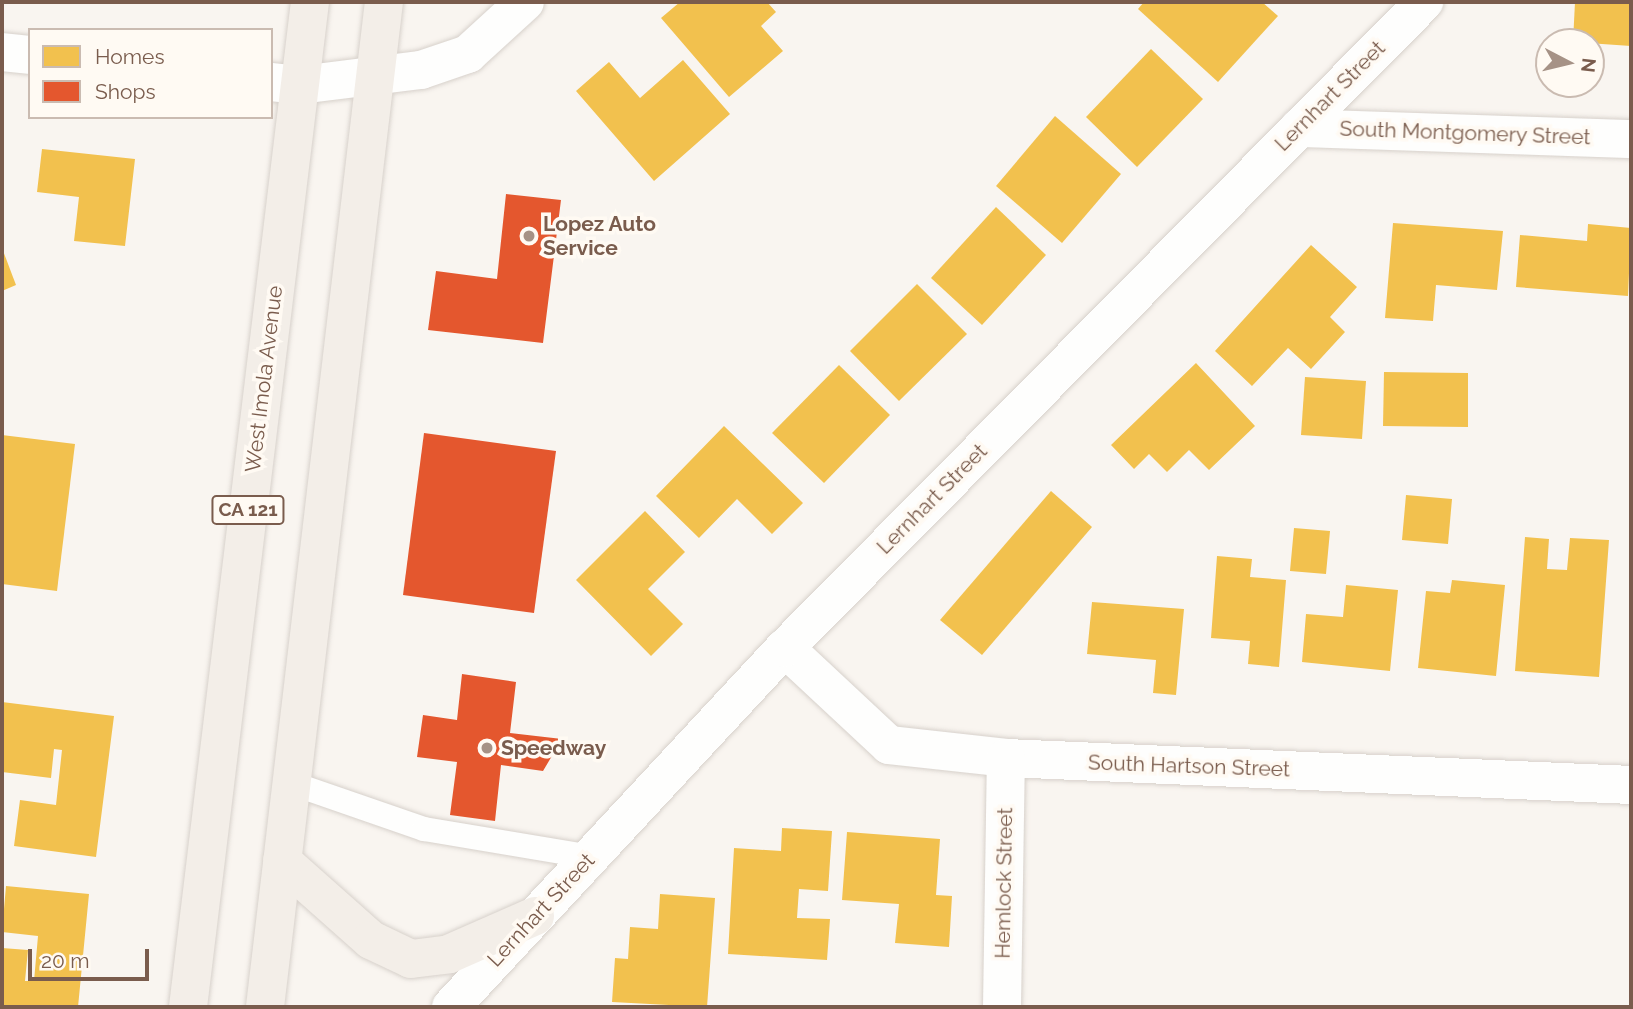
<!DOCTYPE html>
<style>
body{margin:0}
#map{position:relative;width:1633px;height:1009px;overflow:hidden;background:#f9f5f0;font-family:Raleway,sans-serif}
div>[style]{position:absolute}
.homes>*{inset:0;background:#f2c14e}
.shops>*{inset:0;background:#e4572e}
.roads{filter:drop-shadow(0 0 2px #d7d1cb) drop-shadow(0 0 2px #d7d1cb)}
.lane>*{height:24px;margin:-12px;padding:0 12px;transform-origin:12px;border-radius:12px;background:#fefefd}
.street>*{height:38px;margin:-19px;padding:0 19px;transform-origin:19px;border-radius:19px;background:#fefefd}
.primary>*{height:38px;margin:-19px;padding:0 19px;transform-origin:19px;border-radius:19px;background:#f3eee8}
.dots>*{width:19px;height:19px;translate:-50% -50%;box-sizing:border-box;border:4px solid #fffaf3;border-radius:50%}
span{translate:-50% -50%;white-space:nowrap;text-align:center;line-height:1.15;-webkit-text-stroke:7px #fffaf3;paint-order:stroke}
.shield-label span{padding:2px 5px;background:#fffaf3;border:2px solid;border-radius:5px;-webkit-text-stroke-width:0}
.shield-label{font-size:19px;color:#7a5c4d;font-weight:700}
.street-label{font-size:21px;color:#7a5c4d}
.poi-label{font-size:21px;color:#7a5c4d;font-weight:700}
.left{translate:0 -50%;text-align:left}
.frame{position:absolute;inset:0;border:4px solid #7a5c4d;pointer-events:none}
.legend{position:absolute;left:28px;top:28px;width:245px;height:91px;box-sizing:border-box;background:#fffaf3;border:2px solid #cabbb1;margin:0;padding:9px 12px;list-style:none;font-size:21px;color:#7a5c4d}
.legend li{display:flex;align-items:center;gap:14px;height:35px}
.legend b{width:35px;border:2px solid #cabbb1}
.north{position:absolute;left:1535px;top:28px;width:70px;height:70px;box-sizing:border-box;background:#fffaf3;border:2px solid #cabbb1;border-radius:50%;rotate:97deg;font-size:19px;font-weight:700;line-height:28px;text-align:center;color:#7a5c4d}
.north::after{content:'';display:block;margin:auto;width:24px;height:32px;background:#a69286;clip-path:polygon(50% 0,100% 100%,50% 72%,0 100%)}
.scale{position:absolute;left:28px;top:949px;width:121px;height:32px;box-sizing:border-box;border:4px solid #7a5c4d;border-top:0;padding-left:9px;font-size:21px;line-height:24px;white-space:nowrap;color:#7a5c4d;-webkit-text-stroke:5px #fffaf3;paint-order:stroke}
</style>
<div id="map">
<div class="homes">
<div style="clip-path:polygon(680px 2px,767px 2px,776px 12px,761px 26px,783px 51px,729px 97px,661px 18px)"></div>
<div style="clip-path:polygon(1144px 2px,1262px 2px,1278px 16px,1218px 82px,1138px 9px)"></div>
<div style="clip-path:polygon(1575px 2px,1631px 2px,1631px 46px,1573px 42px)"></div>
<div style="clip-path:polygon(1151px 49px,1203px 99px,1137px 167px,1086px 117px)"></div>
<div style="clip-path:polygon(683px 60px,730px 114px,654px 181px,576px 91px,609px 62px,640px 98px)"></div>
<div style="clip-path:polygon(1055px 116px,1121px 174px,1062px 243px,996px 186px)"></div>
<div style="clip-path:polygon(42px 149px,135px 159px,125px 246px,74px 241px,79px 197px,37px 192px)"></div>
<div style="clip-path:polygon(996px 207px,1046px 255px,982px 325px,931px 278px)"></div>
<div style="clip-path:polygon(1393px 223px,1503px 231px,1497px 290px,1436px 285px,1433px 321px,1385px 318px)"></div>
<div style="clip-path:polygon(1588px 224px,1631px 228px,1628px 296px,1516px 287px,1520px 235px,1587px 241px)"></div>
<div style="clip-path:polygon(1311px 245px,1357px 287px,1330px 317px,1345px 332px,1311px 369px,1288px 348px,1252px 386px,1215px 351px)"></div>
<div style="clip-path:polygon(2px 248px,16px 285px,2px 291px)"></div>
<div style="clip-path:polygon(917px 284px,967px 334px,899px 401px,850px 351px)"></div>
<div style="clip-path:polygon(1196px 363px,1255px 426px,1209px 470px,1189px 450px,1167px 472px,1149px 454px,1134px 469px,1111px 445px)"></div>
<div style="clip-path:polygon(839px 365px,890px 415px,824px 483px,772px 433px)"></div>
<div style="clip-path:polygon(1384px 372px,1468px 373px,1468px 427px,1383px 426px)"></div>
<div style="clip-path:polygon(1305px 377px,1366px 381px,1362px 439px,1301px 435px)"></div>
<div style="clip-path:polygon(724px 426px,803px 503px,772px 534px,737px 499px,699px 538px,656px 496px)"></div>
<div style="clip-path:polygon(2px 435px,75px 444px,57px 591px,2px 584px)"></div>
<div style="clip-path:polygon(1051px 491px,1092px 527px,982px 655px,940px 620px)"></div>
<div style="clip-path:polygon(1406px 495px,1452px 499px,1448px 544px,1402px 540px)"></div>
<div style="clip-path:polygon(645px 511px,685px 552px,648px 589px,683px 624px,651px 656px,576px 580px)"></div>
<div style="clip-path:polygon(1294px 528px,1330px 531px,1326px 574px,1290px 571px)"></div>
<div style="clip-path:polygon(1525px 537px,1549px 539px,1547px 569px,1567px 570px,1570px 538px,1609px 540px,1599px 677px,1515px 671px)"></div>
<div style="clip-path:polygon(1217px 556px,1252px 559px,1250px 577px,1286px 580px,1279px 667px,1248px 664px,1250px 641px,1211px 638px)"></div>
<div style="clip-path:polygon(1452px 580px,1505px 585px,1496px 676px,1418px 668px,1426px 591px,1450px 593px)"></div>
<div style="clip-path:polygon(1346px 585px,1398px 590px,1390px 671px,1302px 662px,1306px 614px,1343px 617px)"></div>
<div style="clip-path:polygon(1092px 602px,1184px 609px,1176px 695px,1153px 693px,1156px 660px,1087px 654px)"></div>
<div style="clip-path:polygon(2px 702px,114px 716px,96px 857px,14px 846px,20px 800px,56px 805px,62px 750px,54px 749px,51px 778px,2px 772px)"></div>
<div style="clip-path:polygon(782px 828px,832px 831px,828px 891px,799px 889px,797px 918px,830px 919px,827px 960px,728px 954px,734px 848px,781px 851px)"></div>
<div style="clip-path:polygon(847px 832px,940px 839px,936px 895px,952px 896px,949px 947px,895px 943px,899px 904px,842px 900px)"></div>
<div style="clip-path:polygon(6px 886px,89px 894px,78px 1007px,2px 1007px,2px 948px,28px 950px,25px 981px,34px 981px,38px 936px,2px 932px)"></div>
<div style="clip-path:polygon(660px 894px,715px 898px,707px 1007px,612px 1002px,615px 958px,628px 959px,630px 927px,658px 929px)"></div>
</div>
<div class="shops">
<div style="clip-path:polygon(506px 194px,561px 200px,543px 343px,428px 330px,436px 271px,497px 279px)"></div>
<div style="clip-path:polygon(424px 433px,556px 451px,534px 613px,403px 595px)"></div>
<div style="clip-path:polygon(462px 674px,516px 682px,510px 733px,562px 739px,543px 771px,501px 765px,495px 821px,450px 815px,457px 762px,417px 757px,423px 715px,457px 720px)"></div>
</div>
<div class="roads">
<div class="lane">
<div style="left:291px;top:783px;width:141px;rotate:19.1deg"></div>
<div style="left:424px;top:829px;width:169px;rotate:9.5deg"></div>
</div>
<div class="street">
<div style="left:2px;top:52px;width:28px;rotate:6deg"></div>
<div style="left:271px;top:82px;width:29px;rotate:6deg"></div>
<div style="left:300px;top:85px;width:122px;rotate:-7.1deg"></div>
<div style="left:421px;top:70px;width:50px;rotate:-18.8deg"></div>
<div style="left:468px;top:54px;width:77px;rotate:-42.4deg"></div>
<div style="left:1299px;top:128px;width:332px;rotate:1.9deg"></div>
<div style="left:785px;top:648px;width:142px;rotate:43deg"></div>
<div style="left:889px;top:745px;width:118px;rotate:6.3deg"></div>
<div style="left:1006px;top:758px;width:626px;rotate:2.47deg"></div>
<div style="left:451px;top:1007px;width:490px;rotate:-47.1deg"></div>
<div style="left:785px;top:648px;width:909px;rotate:-45.31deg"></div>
<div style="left:1002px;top:1007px;width:249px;rotate:-89.1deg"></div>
</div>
<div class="primary">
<div style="left:282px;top:861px;width:119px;rotate:41.6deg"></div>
<div style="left:371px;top:940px;width:44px;rotate:25.4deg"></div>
<div style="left:411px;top:959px;width:38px;rotate:-7deg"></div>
<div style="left:449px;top:954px;width:94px;rotate:-23.8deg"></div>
<div style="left:188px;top:1007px;width:1012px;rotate:-83.08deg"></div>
<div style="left:265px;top:1007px;width:1012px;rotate:-83.25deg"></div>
</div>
</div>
<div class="dots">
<div style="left:529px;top:236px;background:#a69286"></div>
<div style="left:487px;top:748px;background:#a69286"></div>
</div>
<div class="shield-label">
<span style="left:248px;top:510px">CA 121</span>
</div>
<div class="street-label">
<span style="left:1330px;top:96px;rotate:-45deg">Lernhart Street</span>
<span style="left:1465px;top:133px;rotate:2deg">South Montgomery Street</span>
<span style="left:264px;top:379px;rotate:-83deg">West Imola Avenue</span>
<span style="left:932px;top:499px;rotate:-45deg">Lernhart Street</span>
<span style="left:1189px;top:766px;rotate:2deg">South Hartson Street</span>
<span style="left:1004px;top:883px;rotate:-89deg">Hemlock Street</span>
<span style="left:541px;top:910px;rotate:-47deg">Lernhart Street</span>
</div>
<div class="poi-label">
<span class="left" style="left:543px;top:236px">Lopez Auto<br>Service</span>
<span class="left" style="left:501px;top:748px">Speedway</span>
</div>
<div class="frame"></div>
<ul class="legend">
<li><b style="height:19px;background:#f2c14e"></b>Homes</li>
<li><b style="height:19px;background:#e4572e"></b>Shops</li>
</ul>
<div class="north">N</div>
<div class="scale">20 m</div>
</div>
